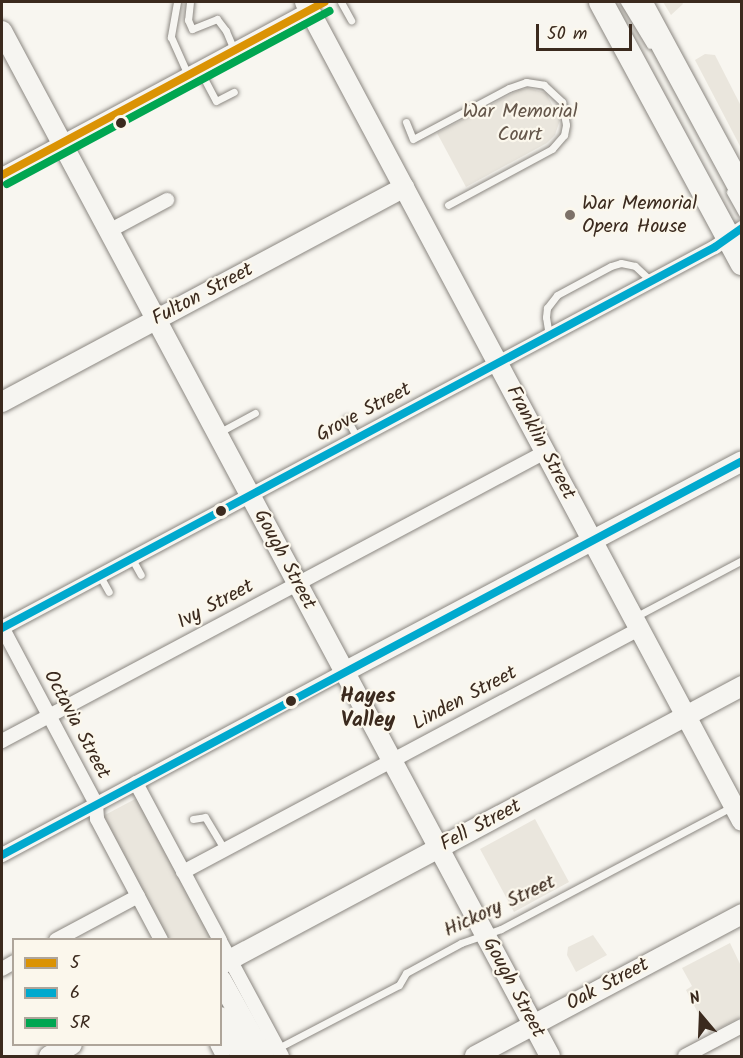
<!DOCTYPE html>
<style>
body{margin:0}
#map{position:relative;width:743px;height:1058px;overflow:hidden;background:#f8f6f0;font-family:Kalam,sans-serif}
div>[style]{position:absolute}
.green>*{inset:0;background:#eae6dd}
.roads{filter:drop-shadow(0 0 2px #8b8781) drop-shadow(0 0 2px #8b8781)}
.lane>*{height:7px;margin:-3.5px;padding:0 3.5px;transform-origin:3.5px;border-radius:3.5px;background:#f6f5f1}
.street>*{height:14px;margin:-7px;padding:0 7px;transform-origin:7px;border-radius:7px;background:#f6f5f1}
.secondary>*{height:20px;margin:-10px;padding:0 10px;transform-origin:10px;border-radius:10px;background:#f6f5f1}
.primary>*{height:21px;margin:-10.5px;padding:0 10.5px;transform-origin:10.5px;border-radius:10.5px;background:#f6f5f1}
.highway>*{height:24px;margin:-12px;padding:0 12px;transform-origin:12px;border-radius:12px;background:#f6f5f1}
.bus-1>*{height:8px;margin:-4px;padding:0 4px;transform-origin:4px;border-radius:4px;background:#db9304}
.bus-2>*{height:8px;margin:-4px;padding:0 4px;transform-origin:4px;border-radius:4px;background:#00a9ce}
.bus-3>*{height:8px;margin:-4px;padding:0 4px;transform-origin:4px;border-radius:4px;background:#00a651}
.dots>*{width:16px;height:16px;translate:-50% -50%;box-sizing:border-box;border:3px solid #fbf7ec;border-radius:50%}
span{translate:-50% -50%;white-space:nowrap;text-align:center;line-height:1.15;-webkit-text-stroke:4.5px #fbf7ec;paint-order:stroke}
.park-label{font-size:20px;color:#64564a}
.poi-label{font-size:20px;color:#3b2a1e}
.left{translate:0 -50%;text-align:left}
.street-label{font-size:20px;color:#3b2a1e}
.neighbourhood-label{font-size:21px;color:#3b2a1e;font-weight:700}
.frame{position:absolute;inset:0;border:3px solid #3b2a1e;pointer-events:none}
.legend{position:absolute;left:12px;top:938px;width:210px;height:108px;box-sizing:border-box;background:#fbf7ec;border:2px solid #aea59a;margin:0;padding:8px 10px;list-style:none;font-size:18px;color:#3b2a1e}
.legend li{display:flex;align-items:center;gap:12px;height:30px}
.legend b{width:30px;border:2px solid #aea59a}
.north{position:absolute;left:671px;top:986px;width:60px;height:60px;-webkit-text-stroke:4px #fbf7ec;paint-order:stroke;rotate:341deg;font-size:16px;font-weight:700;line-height:24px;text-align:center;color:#3b2a1e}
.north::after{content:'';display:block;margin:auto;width:21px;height:27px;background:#3b2a1e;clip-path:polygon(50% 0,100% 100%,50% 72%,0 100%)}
.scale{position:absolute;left:536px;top:24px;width:96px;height:27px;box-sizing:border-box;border:3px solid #3b2a1e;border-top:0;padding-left:8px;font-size:18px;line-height:21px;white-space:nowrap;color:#3b2a1e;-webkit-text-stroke:4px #fbf7ec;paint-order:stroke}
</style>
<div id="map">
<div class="green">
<div style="clip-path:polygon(663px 2px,682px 2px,683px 4px,671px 15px)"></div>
<div style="clip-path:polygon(705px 54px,715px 55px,741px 106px,741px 148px,695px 60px)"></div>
<div style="clip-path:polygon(528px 88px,546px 93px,560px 120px,555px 135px,547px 143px,466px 187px,437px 133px,519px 90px)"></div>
<div style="clip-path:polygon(137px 798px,213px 939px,168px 939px,103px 816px)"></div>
<div style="clip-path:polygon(535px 819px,569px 882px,514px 912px,480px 849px)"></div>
<div style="clip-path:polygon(593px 935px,607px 955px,576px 972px,567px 955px,568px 947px)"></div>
<div style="clip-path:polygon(730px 943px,741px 966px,741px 1017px,709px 1034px,686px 990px,692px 986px,682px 968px)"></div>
</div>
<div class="roads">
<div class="lane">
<div style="left:177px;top:2px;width:36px;rotate:100deg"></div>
<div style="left:171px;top:37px;width:42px;rotate:65.9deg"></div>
<div style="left:190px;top:2px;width:18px;rotate:96deg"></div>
<div style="left:188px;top:20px;width:10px;rotate:66deg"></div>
<div style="left:192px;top:29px;width:27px;rotate:-22deg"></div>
<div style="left:217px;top:19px;width:15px;rotate:53deg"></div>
<div style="left:226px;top:31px;width:21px;rotate:67deg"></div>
<div style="left:341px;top:2px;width:21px;rotate:61deg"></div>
<div style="left:624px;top:2px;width:50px;rotate:58.8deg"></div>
<div style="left:199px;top:69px;width:36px;rotate:62deg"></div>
<div style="left:216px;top:101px;width:20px;rotate:-27deg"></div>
<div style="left:406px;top:122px;width:18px;rotate:68deg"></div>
<div style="left:413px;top:139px;width:109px;rotate:-28deg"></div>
<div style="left:509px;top:88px;width:18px;rotate:-19deg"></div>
<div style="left:526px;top:82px;width:18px;rotate:9deg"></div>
<div style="left:544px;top:85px;width:25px;rotate:43deg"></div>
<div style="left:562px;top:102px;width:23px;rotate:80deg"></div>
<div style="left:566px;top:125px;width:10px;rotate:101deg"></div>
<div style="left:564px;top:135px;width:18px;rotate:131deg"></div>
<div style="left:552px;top:149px;width:118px;rotate:151.7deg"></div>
<div style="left:730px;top:192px;width:25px;rotate:61deg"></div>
<div style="left:549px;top:336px;width:19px;rotate:-99deg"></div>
<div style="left:546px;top:317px;width:9px;rotate:-84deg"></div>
<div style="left:547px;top:308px;width:16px;rotate:-52deg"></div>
<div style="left:557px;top:295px;width:61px;rotate:-28.2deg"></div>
<div style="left:611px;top:266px;width:10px;rotate:-17deg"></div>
<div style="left:621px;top:263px;width:14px;rotate:12deg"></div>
<div style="left:635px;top:266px;width:22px;rotate:43deg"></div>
<div style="left:347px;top:419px;width:21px;rotate:62deg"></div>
<div style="left:218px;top:433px;width:42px;rotate:-28.4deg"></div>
<div style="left:132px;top:559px;width:18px;rotate:61deg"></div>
<div style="left:100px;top:576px;width:18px;rotate:61deg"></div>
<div style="left:635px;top:617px;width:121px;rotate:-28deg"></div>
<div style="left:193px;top:819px;width:12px;rotate:-9deg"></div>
<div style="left:205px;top:817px;width:39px;rotate:59deg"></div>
<div style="left:278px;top:1048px;width:136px;rotate:-27.5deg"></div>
<div style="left:399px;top:985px;width:14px;rotate:-60deg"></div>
<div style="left:406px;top:973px;width:63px;rotate:-28.6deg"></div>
<div style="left:461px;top:943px;width:42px;rotate:-19.3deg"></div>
<div style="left:501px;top:929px;width:260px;rotate:-27.9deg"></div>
</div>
<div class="street">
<div style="left:2px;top:175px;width:349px;rotate:-28.3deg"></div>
<div style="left:109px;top:231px;width:66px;rotate:-28.1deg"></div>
<div style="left:2px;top:627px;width:200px;rotate:62deg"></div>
<div style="left:96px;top:804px;width:15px;rotate:86deg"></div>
<div style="left:97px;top:819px;width:137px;rotate:62.1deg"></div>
<div style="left:2px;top:628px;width:808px;rotate:-28.12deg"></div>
<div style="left:715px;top:247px;width:33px;rotate:-35deg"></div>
<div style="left:2px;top:741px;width:615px;rotate:-28.02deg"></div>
<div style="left:136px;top:783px;width:178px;rotate:61.9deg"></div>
<div style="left:2px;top:855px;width:388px;rotate:-28.2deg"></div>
<div style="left:183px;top:872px;width:517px;rotate:-28.05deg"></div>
<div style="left:56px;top:940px;width:93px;rotate:-28.2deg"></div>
<div style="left:220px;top:941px;width:131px;rotate:61.7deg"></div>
<div style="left:2px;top:969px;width:14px;rotate:-30deg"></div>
<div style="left:217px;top:1044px;width:13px;rotate:63deg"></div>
<div style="left:685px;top:1056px;width:64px;rotate:-27.8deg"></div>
</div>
<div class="secondary">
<div style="left:305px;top:2px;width:928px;rotate:61.92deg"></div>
<div style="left:2px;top:31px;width:1162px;rotate:61.87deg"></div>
<div style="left:2px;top:402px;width:456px;rotate:-28.1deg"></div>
<div style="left:344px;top:672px;width:450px;rotate:-27.9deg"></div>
<div style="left:220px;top:965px;width:592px;rotate:-28.12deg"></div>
<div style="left:475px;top:1056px;width:302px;rotate:-28deg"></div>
</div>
<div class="primary">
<div style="left:220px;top:979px;width:88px;rotate:60.8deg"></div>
<div style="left:220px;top:1017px;width:45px;rotate:60.6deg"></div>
<div style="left:49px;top:1056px;width:25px;rotate:-29deg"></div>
</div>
<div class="highway">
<div style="left:601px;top:2px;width:297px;rotate:61.6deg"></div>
<div style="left:640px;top:2px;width:215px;rotate:61.6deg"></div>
</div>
</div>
<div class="bus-1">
<div style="left:2px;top:175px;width:366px;rotate:-28.2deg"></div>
</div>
<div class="bus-2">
<div style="left:2px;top:628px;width:808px;rotate:-28.12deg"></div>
<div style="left:715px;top:247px;width:33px;rotate:-35deg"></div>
<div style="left:2px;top:855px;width:838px;rotate:-28.03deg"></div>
</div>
<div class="bus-3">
<div style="left:7px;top:184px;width:366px;rotate:-28.2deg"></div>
</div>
<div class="dots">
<div style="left:121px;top:123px;background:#3b2a1e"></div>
<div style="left:570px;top:215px;background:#7d7168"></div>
<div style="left:221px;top:511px;background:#3b2a1e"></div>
<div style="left:291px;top:701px;background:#3b2a1e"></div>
</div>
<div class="park-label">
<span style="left:520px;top:124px">War Memorial<br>Court</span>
</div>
<div class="poi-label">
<span class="left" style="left:582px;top:216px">War Memorial<br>Opera House</span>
</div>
<div class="street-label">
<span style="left:203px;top:295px;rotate:-28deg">Fulton Street</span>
<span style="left:364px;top:413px;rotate:-28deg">Grove Street</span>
<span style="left:540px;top:443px;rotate:62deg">Franklin Street</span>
<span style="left:284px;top:560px;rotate:62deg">Gough Street</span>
<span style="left:216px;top:605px;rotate:-28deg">Ivy Street</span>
<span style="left:465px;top:699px;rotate:-28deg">Linden Street</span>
<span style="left:76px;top:725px;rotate:62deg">Octavia Street</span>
<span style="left:481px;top:826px;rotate:-28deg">Fell Street</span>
<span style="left:500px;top:907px;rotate:-25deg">Hickory Street</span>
<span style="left:608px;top:985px;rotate:-28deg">Oak Street</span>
<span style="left:513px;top:988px;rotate:62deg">Gough Street</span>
</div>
<div class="neighbourhood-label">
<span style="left:368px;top:709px">Hayes<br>Valley</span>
</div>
<div class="frame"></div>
<ul class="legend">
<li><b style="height:8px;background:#db9304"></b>5</li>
<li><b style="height:8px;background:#00a9ce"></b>6</li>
<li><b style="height:8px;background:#00a651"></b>5R</li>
</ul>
<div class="north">N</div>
<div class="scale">50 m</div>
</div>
